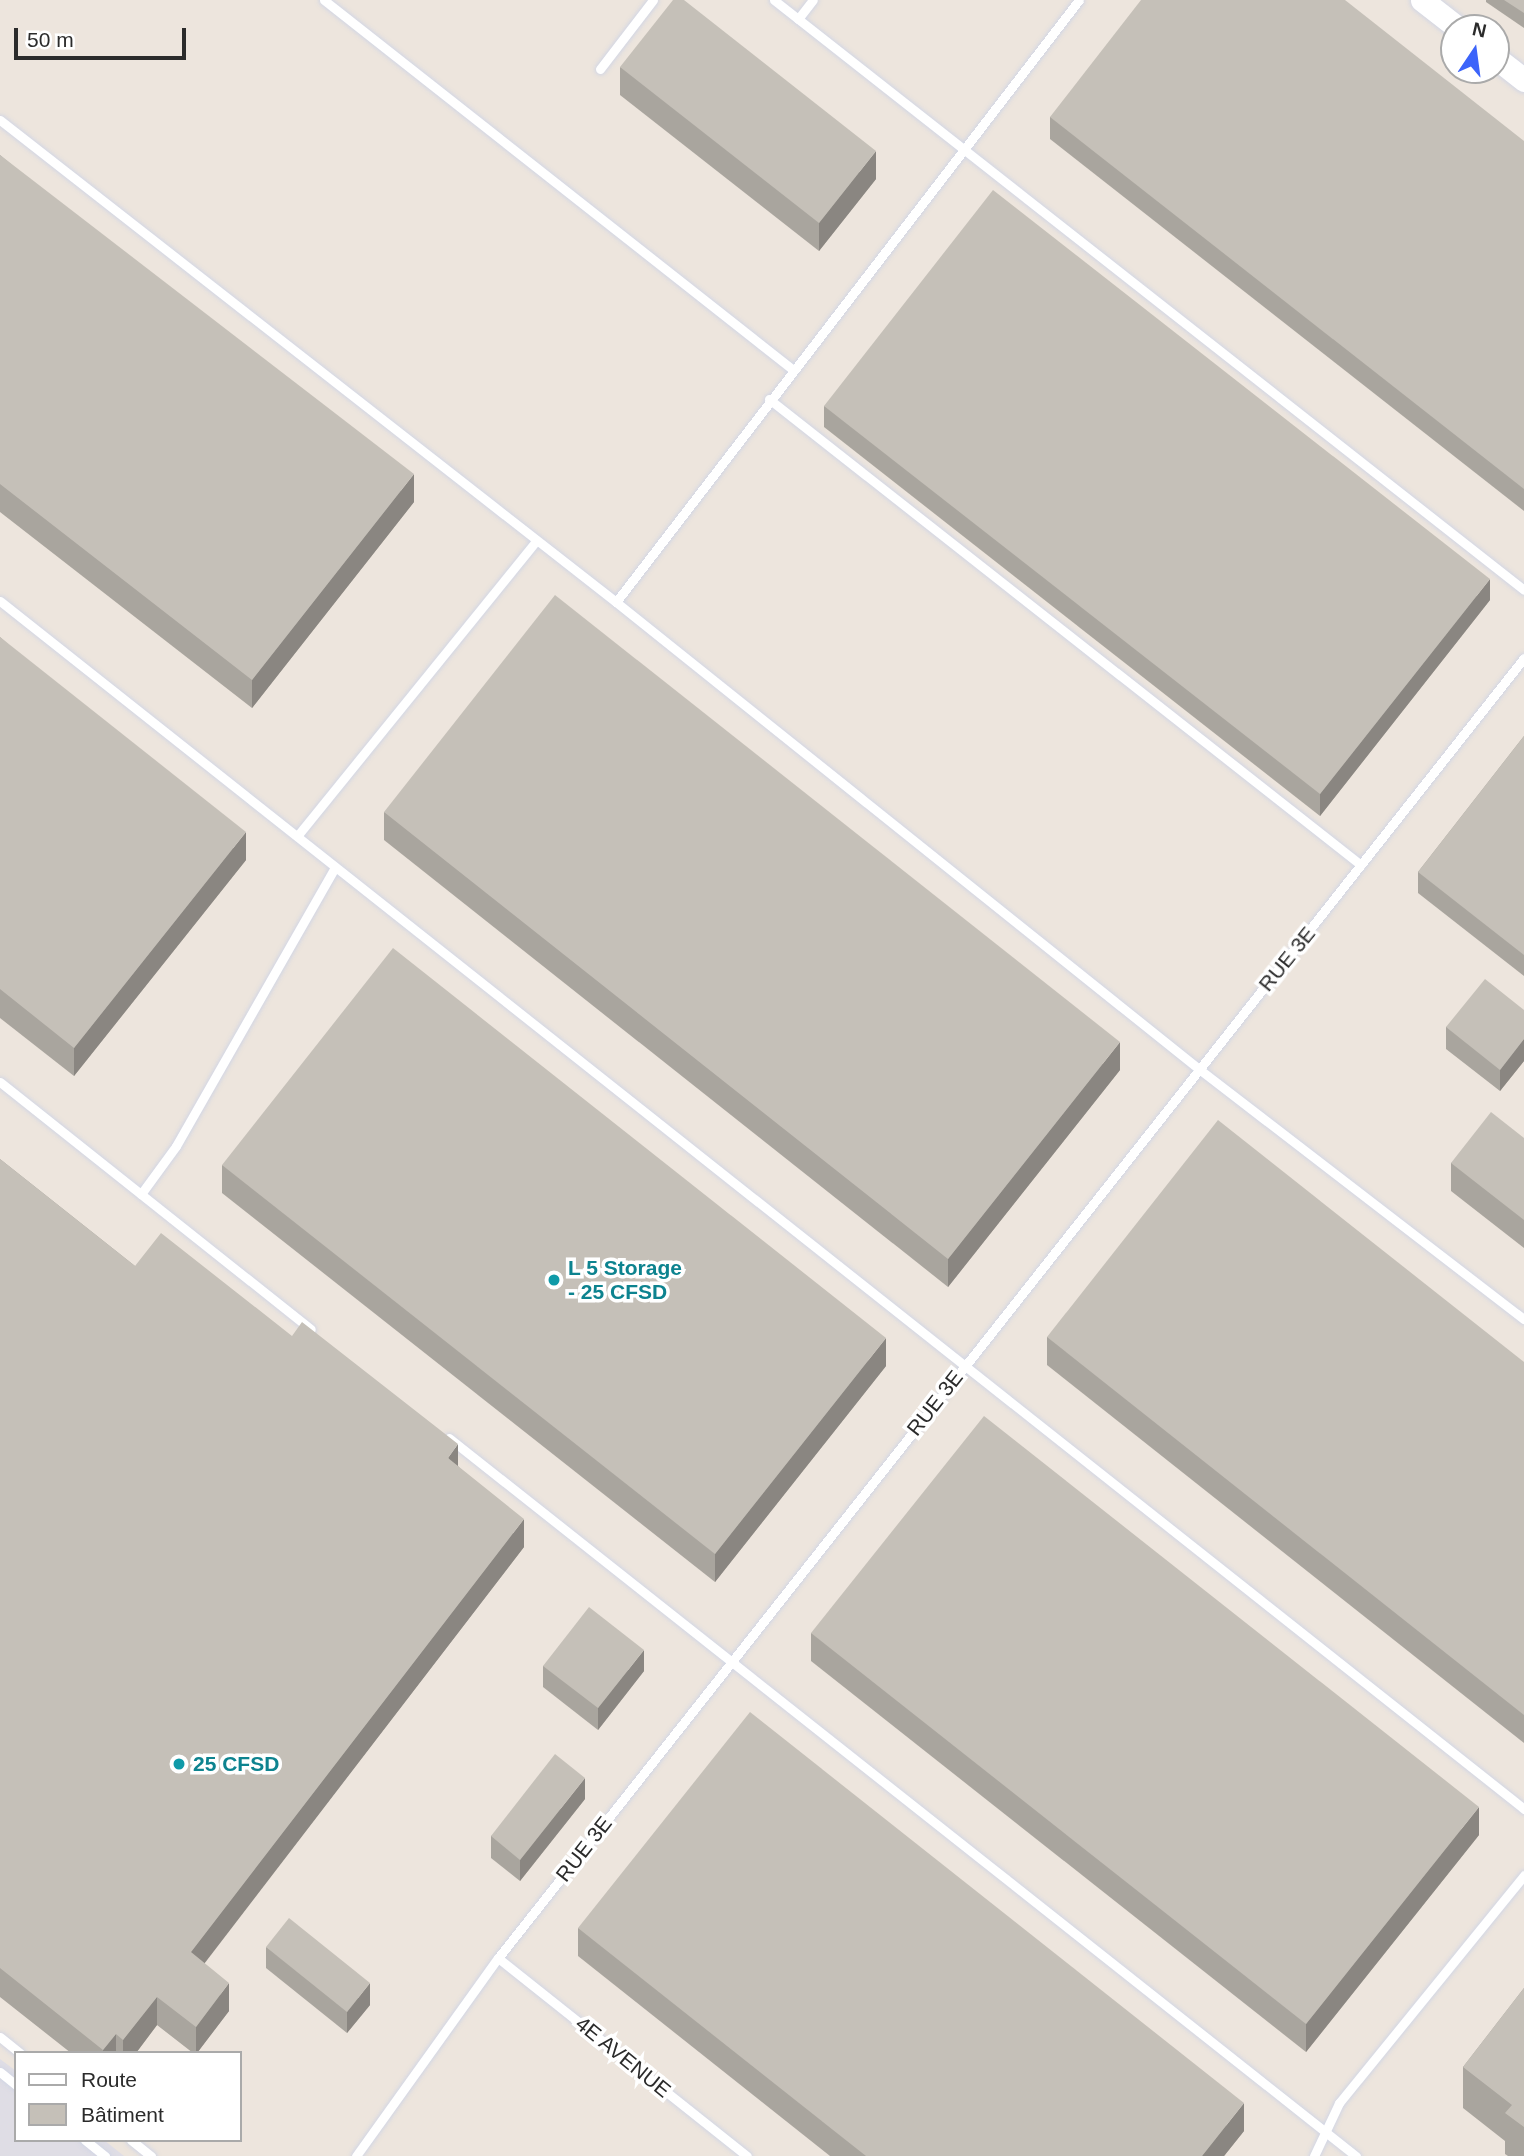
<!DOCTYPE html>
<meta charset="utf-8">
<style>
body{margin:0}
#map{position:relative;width:1524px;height:2156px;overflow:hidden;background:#ede5dd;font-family:Arial,sans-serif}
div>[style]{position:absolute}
.industrial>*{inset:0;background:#dfdde5}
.roads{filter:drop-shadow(0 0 2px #d2d6e4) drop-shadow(0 0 2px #d2d6e4)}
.service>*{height:9px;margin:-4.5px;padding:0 4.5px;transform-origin:4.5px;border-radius:4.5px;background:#fff}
.tertiary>*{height:23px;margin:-11.5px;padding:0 11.5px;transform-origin:11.5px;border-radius:11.5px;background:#fff}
.wall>*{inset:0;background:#a9a59e}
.shaded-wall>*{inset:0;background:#8a8681}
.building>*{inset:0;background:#c5c0b8}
.dots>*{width:19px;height:19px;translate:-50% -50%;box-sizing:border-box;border:4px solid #fff;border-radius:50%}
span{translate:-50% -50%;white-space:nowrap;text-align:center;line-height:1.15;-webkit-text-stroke:7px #fff;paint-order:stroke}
.street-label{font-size:21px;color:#2b2b2b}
.culture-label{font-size:21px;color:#0d838f;font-weight:700}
.left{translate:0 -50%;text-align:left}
.legend{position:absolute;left:14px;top:2051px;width:228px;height:91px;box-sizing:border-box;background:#fff;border:2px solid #aaa;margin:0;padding:9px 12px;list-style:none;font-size:21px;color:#2b2b2b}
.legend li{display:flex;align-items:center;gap:14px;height:35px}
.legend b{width:35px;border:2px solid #aaa}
.north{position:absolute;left:1440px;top:14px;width:70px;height:70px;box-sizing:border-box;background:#fff;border:2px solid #aaa;border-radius:50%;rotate:13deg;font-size:19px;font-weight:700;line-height:28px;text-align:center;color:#2b2b2b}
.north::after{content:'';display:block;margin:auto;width:24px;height:32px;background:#3c64fa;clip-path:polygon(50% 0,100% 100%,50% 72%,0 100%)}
.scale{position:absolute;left:14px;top:28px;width:172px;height:32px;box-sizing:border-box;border:4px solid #2b2b2b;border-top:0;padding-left:9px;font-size:21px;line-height:24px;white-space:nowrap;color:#2b2b2b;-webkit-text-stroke:5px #fff;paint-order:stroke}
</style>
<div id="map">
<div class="industrial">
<div style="clip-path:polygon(0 2059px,16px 2071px,16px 2140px,104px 2140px,124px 2156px,0 2156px)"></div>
</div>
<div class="roads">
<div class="service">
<div style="left:324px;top:0;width:596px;rotate:38.25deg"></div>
<div style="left:774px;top:0;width:954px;rotate:38.19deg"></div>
<div style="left:798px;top:19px;width:24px;rotate:-52deg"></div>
<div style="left:600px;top:69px;width:87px;rotate:-52.5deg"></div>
<div style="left:0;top:120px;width:782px;rotate:38.04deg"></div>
<div style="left:616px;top:602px;width:747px;rotate:38.7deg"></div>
<div style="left:1199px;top:1069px;width:410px;rotate:37.6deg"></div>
<div style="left:769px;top:399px;width:753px;rotate:38.21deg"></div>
<div style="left:0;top:601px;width:1945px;rotate:38.4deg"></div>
<div style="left:616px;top:602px;width:759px;rotate:-52.44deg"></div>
<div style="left:298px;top:835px;width:377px;rotate:-51deg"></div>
<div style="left:0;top:1082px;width:397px;rotate:38.5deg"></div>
<div style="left:141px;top:1194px;width:59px;rotate:-53.9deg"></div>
<div style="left:176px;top:1146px;width:321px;rotate:-60.3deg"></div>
<div style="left:449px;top:1438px;width:1157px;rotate:38.37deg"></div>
<div style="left:498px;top:1958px;width:318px;rotate:38.5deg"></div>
<div style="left:0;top:2037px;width:26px;rotate:39deg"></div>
<div style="left:0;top:2072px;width:21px;rotate:39deg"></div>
<div style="left:85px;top:2140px;width:26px;rotate:39deg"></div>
<div style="left:131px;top:2140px;width:26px;rotate:39deg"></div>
<div style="left:356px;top:2156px;width:244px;rotate:-54.4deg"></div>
<div style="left:498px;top:1958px;width:1656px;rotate:-51.72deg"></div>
<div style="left:1314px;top:2156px;width:59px;rotate:-64.7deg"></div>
<div style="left:1339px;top:2103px;width:294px;rotate:-50.9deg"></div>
</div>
<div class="tertiary">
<div style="left:1422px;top:0;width:46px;rotate:37.9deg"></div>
<div style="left:1496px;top:58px;width:36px;rotate:38deg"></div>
</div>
</div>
<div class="wall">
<div style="clip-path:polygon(1486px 0,1524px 0,1524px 28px,1486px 2px)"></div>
<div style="clip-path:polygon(620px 67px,876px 179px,819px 251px,620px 95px)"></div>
<div style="clip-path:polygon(1050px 117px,1524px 141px,1524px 511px,1050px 139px)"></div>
<div style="clip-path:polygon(0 155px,414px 502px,252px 708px,0 512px)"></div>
<div style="clip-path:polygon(824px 406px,1490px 600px,1320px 816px,824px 427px)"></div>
<div style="clip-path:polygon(0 637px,246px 860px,74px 1076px,0 1018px)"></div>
<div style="clip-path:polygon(1524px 736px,1524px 976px,1418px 893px,1418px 872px)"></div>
<div style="clip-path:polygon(384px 812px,1120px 1070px,948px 1287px,384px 840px)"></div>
<div style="clip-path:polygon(1524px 1010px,1524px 1061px,1500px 1091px,1446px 1049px,1446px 1027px)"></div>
<div style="clip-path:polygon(1524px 1138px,1524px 1248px,1451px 1191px,1451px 1163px)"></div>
<div style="clip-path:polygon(0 1159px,135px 1266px,458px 1466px,524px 1547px,204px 1963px,229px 2011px,197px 2053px,193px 2053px,157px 2025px,136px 2053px,71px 2053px,0 1997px)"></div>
<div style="clip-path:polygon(222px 1165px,886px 1366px,715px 1582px,222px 1193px)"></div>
<div style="clip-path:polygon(1047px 1337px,1524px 1362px,1524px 1743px,1047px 1365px)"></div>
<div style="clip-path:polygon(811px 1633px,1479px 1835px,1306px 2052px,811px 1661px)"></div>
<div style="clip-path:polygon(543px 1666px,644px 1671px,598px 1730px,543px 1687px)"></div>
<div style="clip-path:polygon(585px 1799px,520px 1881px,491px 1858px,491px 1836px)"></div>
<div style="clip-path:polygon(578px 1928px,1244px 2131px,1224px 2156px,830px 2156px,578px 1956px)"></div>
<div style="clip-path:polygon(266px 1947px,370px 2005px,347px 2033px,266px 1968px)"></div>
<div style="clip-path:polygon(1524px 1988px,1524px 2156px,1508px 2156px,1505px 2154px,1505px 2141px,1463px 2108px,1463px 2067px)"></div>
</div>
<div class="shaded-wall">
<div style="clip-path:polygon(876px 151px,876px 179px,819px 251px,819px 223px)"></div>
<div style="clip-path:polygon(414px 474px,414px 502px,252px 708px,252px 680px)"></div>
<div style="clip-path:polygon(1490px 579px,1490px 600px,1320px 816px,1320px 794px)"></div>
<div style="clip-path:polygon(246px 832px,246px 860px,74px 1076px,74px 1048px)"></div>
<div style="clip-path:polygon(1524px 1039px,1524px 1061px,1500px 1091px,1500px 1070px)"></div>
<div style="clip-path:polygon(1120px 1042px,1120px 1070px,948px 1287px,948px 1259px)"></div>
<div style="clip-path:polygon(886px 1338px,886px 1366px,715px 1582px,715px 1554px)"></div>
<div style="clip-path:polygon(458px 1444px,458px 1473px,448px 1458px)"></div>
<div style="clip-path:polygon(524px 1519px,524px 1547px,191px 1981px,191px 1952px)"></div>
<div style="clip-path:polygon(644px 1650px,644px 1671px,598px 1730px,598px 1708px)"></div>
<div style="clip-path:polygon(585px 1778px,585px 1799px,520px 1881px,520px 1860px)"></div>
<div style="clip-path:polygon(1479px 1807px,1479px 1835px,1306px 2052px,1306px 2024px)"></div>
<div style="clip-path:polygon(229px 1983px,229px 2011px,197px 2053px,196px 2053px,196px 2027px)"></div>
<div style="clip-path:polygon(370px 1983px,370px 2005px,347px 2033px,347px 2012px)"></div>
<div style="clip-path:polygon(157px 1997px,157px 2025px,136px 2053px,123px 2053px,123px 2040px)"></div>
<div style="clip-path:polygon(116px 2034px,116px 2053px,103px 2053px,103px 2050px)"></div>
<div style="clip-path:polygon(1244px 2103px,1244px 2131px,1224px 2156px,1202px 2156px)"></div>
</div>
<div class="building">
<div style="clip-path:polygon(673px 0,684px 0,876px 151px,819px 223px,620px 67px)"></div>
<div style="clip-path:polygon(1141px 0,1345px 0,1524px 141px,1524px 489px,1050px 117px)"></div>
<div style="clip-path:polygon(1504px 0,1524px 0,1524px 13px)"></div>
<div style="clip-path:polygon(0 155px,414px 474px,252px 680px,0 484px)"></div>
<div style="clip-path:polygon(993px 190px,1490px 579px,1320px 794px,824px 406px)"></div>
<div style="clip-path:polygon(555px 595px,1120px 1042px,948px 1259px,384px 812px)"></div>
<div style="clip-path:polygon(0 637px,246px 832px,74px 1048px,0 989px)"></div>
<div style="clip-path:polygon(1524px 736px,1524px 955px,1418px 872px)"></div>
<div style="clip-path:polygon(393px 948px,886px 1338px,715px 1554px,222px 1165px)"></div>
<div style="clip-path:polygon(1485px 979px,1524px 1010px,1524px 1039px,1500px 1070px,1446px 1027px)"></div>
<div style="clip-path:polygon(1491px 1112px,1524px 1138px,1524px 1220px,1451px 1163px)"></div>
<div style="clip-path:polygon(1218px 1120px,1524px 1362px,1524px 1715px,1047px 1337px)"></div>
<div style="clip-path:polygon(0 1159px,135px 1266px,161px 1233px,292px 1336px,302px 1322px,458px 1444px,448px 1458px,524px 1519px,191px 1952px,229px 1983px,196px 2027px,157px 1997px,123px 2040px,116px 2034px,103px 2050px,0 1968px)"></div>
<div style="clip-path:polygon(984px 1416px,1479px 1807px,1306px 2024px,811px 1633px)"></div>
<div style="clip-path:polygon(589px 1607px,644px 1650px,598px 1708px,543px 1666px)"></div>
<div style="clip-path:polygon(750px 1712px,1244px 2103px,1202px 2156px,866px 2156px,578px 1928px)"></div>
<div style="clip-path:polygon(555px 1754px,585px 1778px,520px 1860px,491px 1836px)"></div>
<div style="clip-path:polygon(289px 1918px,370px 1983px,347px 2012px,266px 1947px)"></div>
<div style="clip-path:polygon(1524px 1988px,1524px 2127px,1505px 2113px,1512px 2105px,1463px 2067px)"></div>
</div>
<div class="dots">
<div style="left:554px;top:1280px;background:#0f9aa8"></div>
<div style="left:179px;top:1764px;background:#0f9aa8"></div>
</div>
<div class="street-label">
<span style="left:1287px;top:959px;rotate:-51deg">RUE 3E</span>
<span style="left:935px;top:1403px;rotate:-52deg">RUE 3E</span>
<span style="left:584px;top:1849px;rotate:-52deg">RUE 3E</span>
<span style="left:623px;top:2057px;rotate:39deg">4E AVENUE</span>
</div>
<div class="culture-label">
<span class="left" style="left:568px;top:1280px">L 5 Storage<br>- 25 CFSD</span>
<span class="left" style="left:193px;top:1764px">25 CFSD</span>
</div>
<ul class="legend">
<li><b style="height:9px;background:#fff"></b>Route</li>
<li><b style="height:19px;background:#c5c0b8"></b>Bâtiment</li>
</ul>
<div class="north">N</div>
<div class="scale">50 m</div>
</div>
